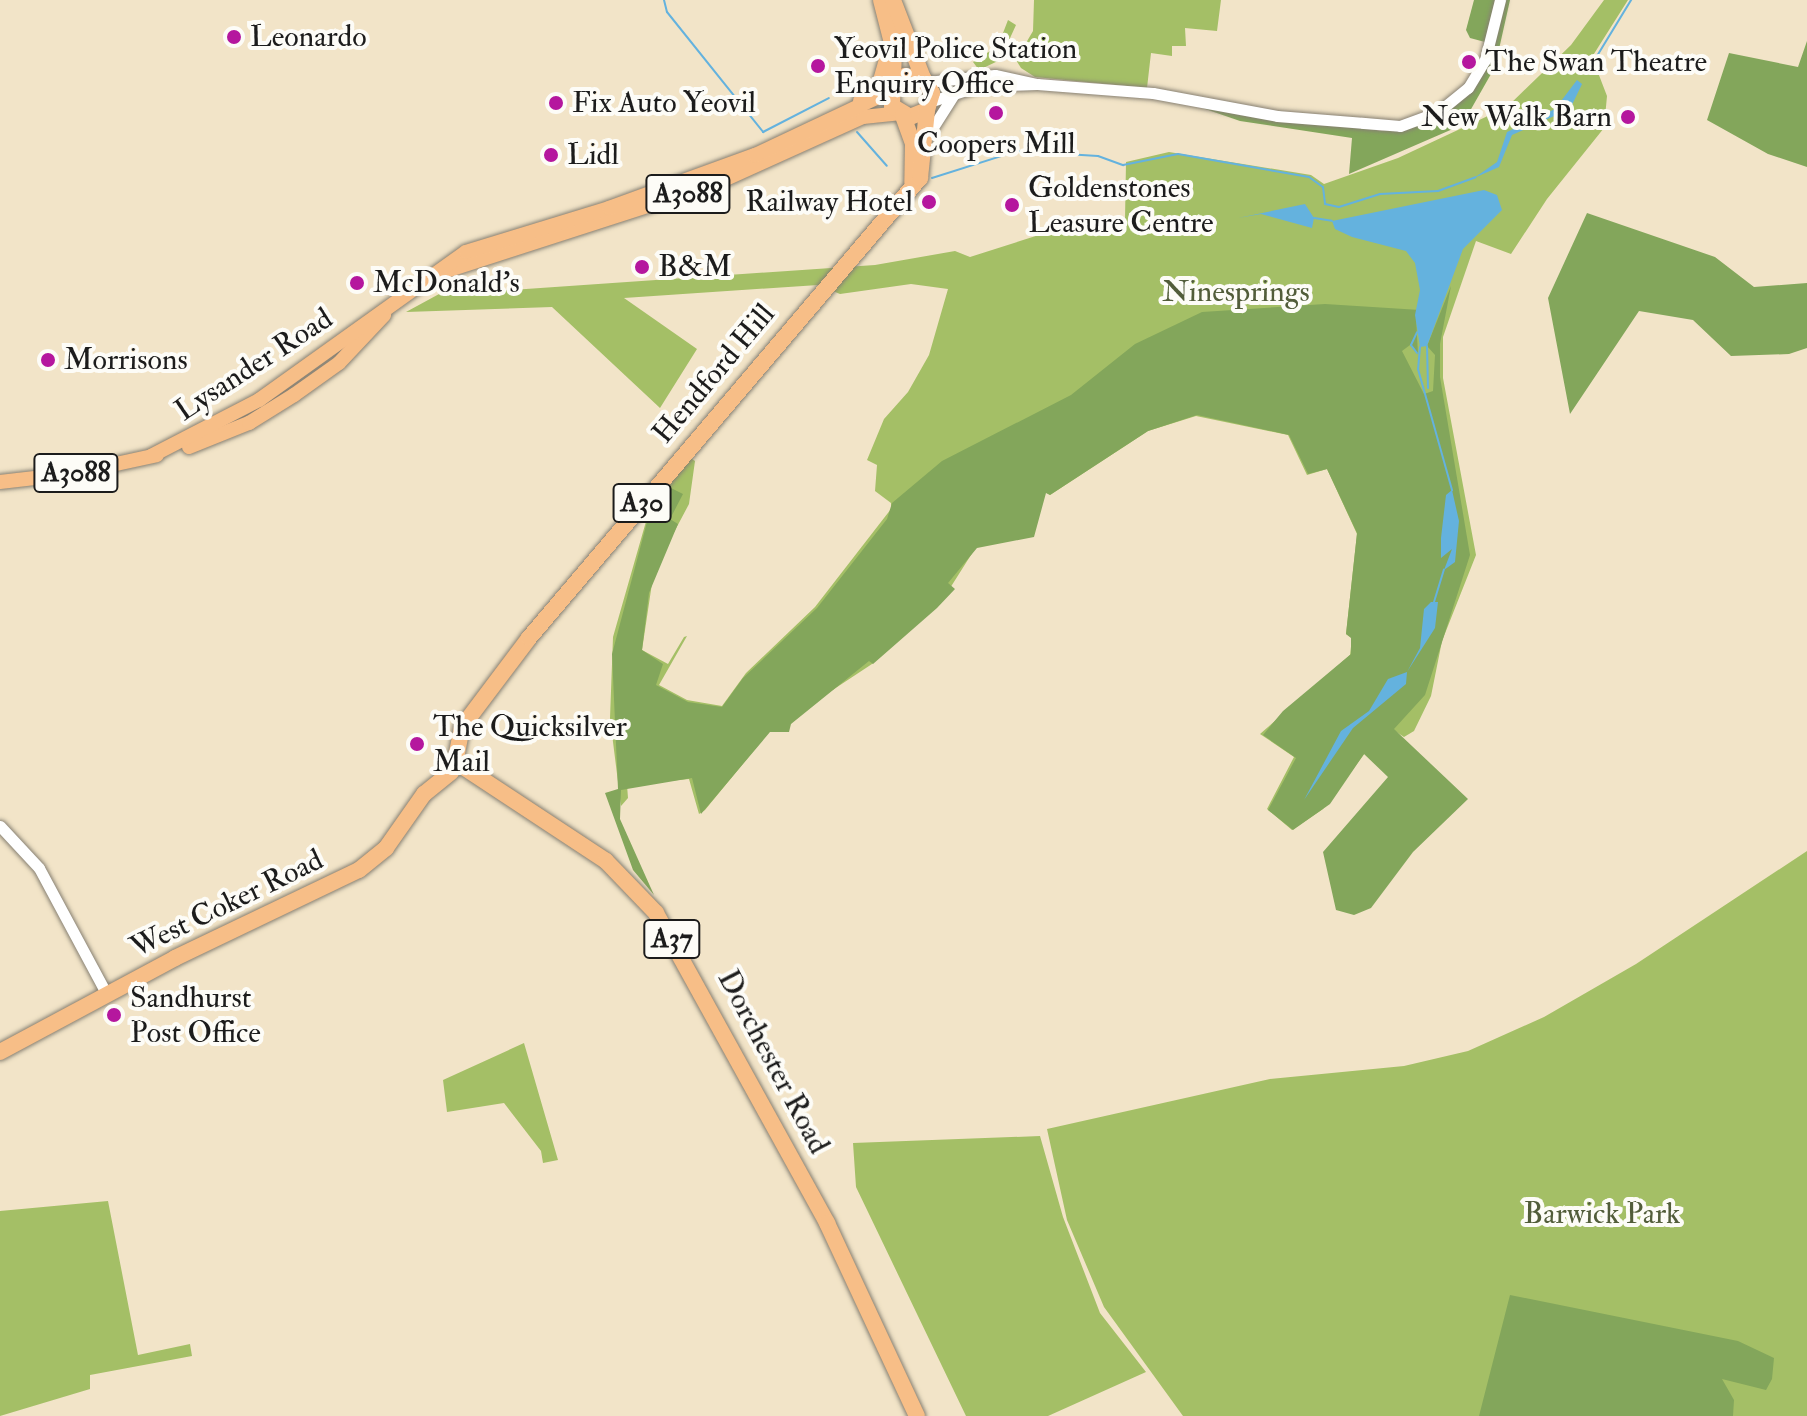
<!DOCTYPE html>
<style>
body{margin:0}
#map{position:relative;width:1807px;height:1416px;overflow:hidden;background:#f2e4c8;font-family:"IM FELL Double Pica",serif}
div>[style]{position:absolute}
.green>*{inset:0;background:#a4bf66}
.forest>*{inset:0;background:#83a65b}
.water>*{inset:0;background:#64b2de}
.stream>*{height:2px;margin:-1px;padding:0 1px;transform-origin:1px;border-radius:1px;background:#64b2de}
.roads{filter:drop-shadow(0 0 2px #878072) drop-shadow(0 0 2px #878072)}
.minor>*{height:11px;margin:-5.5px;padding:0 5.5px;transform-origin:5.5px;border-radius:5.5px;background:#fff}
.major>*{height:14px;margin:-7px;padding:0 7px;transform-origin:7px;border-radius:7px;background:#f7be87}
.highway>*{height:16px;margin:-8px;padding:0 8px;transform-origin:8px;border-radius:8px;background:#f7be87}
.dots>*{width:22px;height:22px;translate:-50% -50%;box-sizing:border-box;border:4px solid #fdfcf7;border-radius:50%}
span{translate:-50% -50%;white-space:nowrap;text-align:center;line-height:1.15;-webkit-text-stroke:8px #fdfcf7;paint-order:stroke}
.shield-label span{padding:2px 6px;background:#fdfcf7;border:2px solid;border-radius:6px;-webkit-text-stroke-width:0}
.shield-label{font-size:28px;color:#1c1c1c;font-weight:700}
.poi-label{font-size:30px;color:#1c1c1c}
.left{translate:0 -50%;text-align:left}
.right{translate:-100% -50%;text-align:right}
.park-label{font-size:30px;color:#525d3a}
.street-label{font-size:30px;color:#1c1c1c}
</style>
<div id="map">
<div class="green">
<div style="clip-path:polygon(1034px 0,1221px 0,1217px 31px,1185px 28px,1186px 46px,1172px 46px,1172px 56px,1151px 53px,1147px 88px,1035px 77px,1021px 68px,1016px 60px,1033px 31px)"></div>
<div style="clip-path:polygon(1604px 0,1628px 0,1592px 57px,1607px 96px,1604px 128px,1547px 199px,1511px 254px,1476px 241px,1443px 337px,1443px 378px,1476px 555px,1442px 641px,1431px 696px,1414px 731px,1404px 737px,1386px 725px,1323px 809px,1292px 830px,1267px 809px,1294px 757px,1260px 734px,1350px 655px,1352px 638px,1346px 634px,1357px 534px,1327px 469px,1307px 475px,1288px 435px,1196px 416px,1148px 431px,1050px 495px,1045px 492px,976px 547px,940px 604px,872px 664px,769px 732px,705px 810px,699px 814px,689px 779px,627px 785px,628px 798px,621px 806px,610px 718px,613px 637px,651px 504px,689px 457px,695px 461px,689px 504px,654px 570px,642px 650px,668px 664px,684px 637px,687px 636px,659px 685px,687px 700px,722px 706px,746px 673px,815px 607px,891px 509px,891px 503px,875px 491px,877px 465px,867px 460px,884px 419px,908px 392px,929px 355px,948px 289px,911px 284px,840px 294px,818px 285px,624px 298px,697px 349px,660px 408px,552px 307px,406px 312px,463px 281px,481px 292px,875px 265px,955px 251px,970px 257px,1042px 234px,1125px 219px,1126px 162px,1169px 152px,1311px 175px,1324px 184px,1398px 158px,1507px 107px,1571px 45px)"></div>
<div style="clip-path:polygon(1008px 20px,1016px 25px,1000px 60px,979px 70px,973px 62px,998px 46px)"></div>
<div style="clip-path:polygon(1807px 851px,1807px 1416px,1183px 1416px,1104px 1307px,1067px 1220px,1047px 1129px,1270px 1079px,1404px 1066px,1468px 1051px,1544px 1017px,1636px 964px)"></div>
<div style="clip-path:polygon(524px 1043px,558px 1160px,543px 1163px,541px 1151px,504px 1103px,447px 1112px,443px 1080px)"></div>
<div style="clip-path:polygon(1040px 1136px,1063px 1217px,1100px 1313px,1146px 1372px,1048px 1416px,966px 1416px,856px 1187px,853px 1143px)"></div>
<div style="clip-path:polygon(108px 1201px,138px 1355px,190px 1344px,192px 1356px,90px 1375px,90px 1389px,0 1416px,0 1211px)"></div>
</div>
<div class="forest">
<div style="clip-path:polygon(1474px 0,1495px 0,1485px 42px,1470px 38px,1466px 30px)"></div>
<div style="clip-path:polygon(1504px 0,1510px 0,1495px 67px,1462px 125px,1349px 174px,1352px 138px,1240px 121px,1188px 103px,1382px 131px,1425px 124px,1450px 110px,1479px 81px)"></div>
<div style="clip-path:polygon(1807px 41px,1807px 167px,1768px 154px,1707px 120px,1729px 53px,1798px 67px)"></div>
<div style="clip-path:polygon(1587px 213px,1715px 257px,1754px 287px,1807px 283px,1807px 348px,1789px 354px,1731px 356px,1693px 320px,1639px 311px,1570px 414px,1548px 298px)"></div>
<div style="clip-path:polygon(1451px 286px,1440px 344px,1440px 377px,1470px 555px,1425px 695px,1394px 729px,1468px 799px,1413px 852px,1371px 908px,1354px 915px,1336px 910px,1323px 852px,1388px 777px,1364px 754px,1330px 804px,1293px 830px,1268px 810px,1296px 758px,1263px 735px,1283px 711px,1351px 654px,1351px 638px,1346px 634px,1357px 533px,1327px 469px,1308px 474px,1289px 435px,1197px 415px,1148px 431px,1050px 495px,1046px 493px,1034px 537px,977px 548px,948px 583px,955px 589px,937px 608px,873px 664px,869px 661px,791px 724px,789px 732px,770px 732px,701px 814px,692px 778px,621px 790px,620px 819px,654px 895px,633px 870px,605px 793px,618px 789px,612px 654px,647px 522px,671px 488px,683px 494px,670px 519px,678px 524px,649px 593px,642px 650px,663px 664px,656px 685px,688px 702px,722px 707px,743px 678px,817px 608px,887px 519px,892px 503px,942px 461px,1071px 395px,1135px 344px,1202px 312px,1325px 304px,1420px 310px,1416px 316px,1418px 354px,1410px 345px,1402px 351px,1424px 394px,1433px 391px,1435px 355px,1427px 346px)"></div>
<div style="clip-path:polygon(1510px 1295px,1738px 1341px,1774px 1358px,1772px 1379px,1766px 1390px,1722px 1379px,1734px 1400px,1733px 1416px,1479px 1416px)"></div>
</div>
<div class="water">
<div style="clip-path:polygon(1577px 80px,1582px 84px,1570px 109px,1512px 135px,1499px 167px,1474px 178px,1497px 162px,1507px 132px,1555px 109px)"></div>
<div style="clip-path:polygon(1484px 190px,1497px 195px,1502px 210px,1463px 249px,1427px 346px,1420px 347px,1415px 315px,1420px 290px,1415px 263px,1406px 251px,1352px 237px,1335px 229px,1332px 221px)"></div>
<div style="clip-path:polygon(1305px 204px,1314px 218px,1312px 228px,1261px 214px,1238px 218px)"></div>
<div style="clip-path:polygon(1452px 490px,1459px 521px,1455px 562px,1444px 570px,1452px 549px,1441px 558px,1441px 538px,1446px 495px)"></div>
<div style="clip-path:polygon(1431px 602px,1438px 602px,1435px 628px,1407px 672px,1406px 684px,1353px 728px,1304px 800px,1341px 731px,1369px 711px,1388px 679px,1407px 672px,1420px 648px,1424px 609px)"></div>
</div>
<div class="stream">
<div style="left:664px;top:0;width:12px;rotate:76deg"></div>
<div style="left:667px;top:12px;width:154px;rotate:51.3deg"></div>
<div style="left:763px;top:132px;width:74px;rotate:-27.3deg"></div>
<div style="left:1597px;top:56px;width:66px;rotate:-58.7deg"></div>
<div style="left:857px;top:132px;width:45px;rotate:48.6deg"></div>
<div style="left:932px;top:178px;width:89px;rotate:-17.6deg"></div>
<div style="left:1017px;top:151px;width:81px;rotate:3.5deg"></div>
<div style="left:1098px;top:156px;width:27px;rotate:20deg"></div>
<div style="left:1123px;top:165px;width:56px;rotate:-11.3deg"></div>
<div style="left:1178px;top:154px;width:133px;rotate:10deg"></div>
<div style="left:1309px;top:177px;width:17px;rotate:36deg"></div>
<div style="left:1323px;top:187px;width:17px;rotate:83deg"></div>
<div style="left:1325px;top:204px;width:14px;rotate:12deg"></div>
<div style="left:1339px;top:207px;width:43px;rotate:-17.6deg"></div>
<div style="left:1380px;top:194px;width:58px;rotate:-3deg"></div>
<div style="left:1438px;top:191px;width:40px;rotate:-20.2deg"></div>
<div style="left:1314px;top:218px;width:18px;rotate:9deg"></div>
<div style="left:1427px;top:346px;width:42px;rotate:88.6deg"></div>
<div style="left:1420px;top:347px;width:22px;rotate:95deg"></div>
<div style="left:1418px;top:369px;width:126px;rotate:74.3deg"></div>
<div style="left:1417px;top:353px;width:10px;rotate:-127deg"></div>
<div style="left:1411px;top:345px;width:14px;rotate:-65deg"></div>
<div style="left:1434px;top:602px;width:34px;rotate:-73deg"></div>
</div>
<div class="roads">
<div class="minor">
<div style="left:927px;top:82px;width:68px;rotate:-5.9deg"></div>
<div style="left:995px;top:75px;width:43px;rotate:12.1deg"></div>
<div style="left:932px;top:101px;width:49px;rotate:-17.7deg"></div>
<div style="left:979px;top:86px;width:58px;rotate:-2deg"></div>
<div style="left:1037px;top:84px;width:116px;rotate:4.4deg"></div>
<div style="left:1153px;top:93px;width:126px;rotate:10.5deg"></div>
<div style="left:1277px;top:116px;width:123px;rotate:4.6deg"></div>
<div style="left:1400px;top:126px;width:40px;rotate:-20.2deg"></div>
<div style="left:1438px;top:112px;width:38px;rotate:-39deg"></div>
<div style="left:1468px;top:88px;width:33px;rotate:-59deg"></div>
<div style="left:1485px;top:60px;width:62px;rotate:-76deg"></div>
<div style="left:928px;top:135px;width:52px;rotate:-57.5deg"></div>
<div style="left:0;top:826px;width:57px;rotate:47.1deg"></div>
<div style="left:39px;top:868px;width:144px;rotate:61.8deg"></div>
</div>
<div class="major">
<div style="left:860px;top:101px;width:25px;rotate:-42deg"></div>
<div style="left:879px;top:84px;width:33px;rotate:-74deg"></div>
<div style="left:440px;top:273px;width:284px;rotate:-17.9deg"></div>
<div style="left:710px;top:186px;width:168px;rotate:-24.3deg"></div>
<div style="left:863px;top:117px;width:36px;rotate:-6deg"></div>
<div style="left:189px;top:447px;width:65px;rotate:-21.8deg"></div>
<div style="left:249px;top:423px;width:53px;rotate:-31.9deg"></div>
<div style="left:294px;top:395px;width:55px;rotate:-35.4deg"></div>
<div style="left:339px;top:363px;width:66px;rotate:-46.8deg"></div>
<div style="left:151px;top:456px;width:122px;rotate:-27.4deg"></div>
<div style="left:259px;top:400px;width:254px;rotate:-35.6deg"></div>
<div style="left:466px;top:252px;width:150px;rotate:-17.1deg"></div>
<div style="left:609px;top:208px;width:155px;rotate:-20deg"></div>
<div style="left:755px;top:155px;width:150px;rotate:-25.2deg"></div>
<div style="left:0;top:482px;width:70px;rotate:-6.5deg"></div>
<div style="left:70px;top:474px;width:89px;rotate:-12.3deg"></div>
</div>
<div class="highway">
<div style="left:881px;top:0;width:53px;rotate:75.7deg"></div>
<div style="left:894px;top:51px;width:55px;rotate:92.1deg"></div>
<div style="left:892px;top:106px;width:21px;rotate:31deg"></div>
<div style="left:910px;top:117px;width:18px;rotate:-22deg"></div>
<div style="left:927px;top:110px;width:18px;rotate:-74deg"></div>
<div style="left:932px;top:93px;width:17px;rotate:-121deg"></div>
<div style="left:923px;top:78px;width:18px;rotate:-174deg"></div>
<div style="left:905px;top:76px;width:12px;rotate:149deg"></div>
<div style="left:893px;top:0;width:84px;rotate:69deg"></div>
<div style="left:903px;top:116px;width:30px;rotate:70deg"></div>
<div style="left:913px;top:144px;width:39px;rotate:91deg"></div>
<div style="left:456px;top:758px;width:32px;rotate:-79deg"></div>
<div style="left:462px;top:727px;width:111px;rotate:-53deg"></div>
<div style="left:529px;top:638px;width:604px;rotate:-49.64deg"></div>
<div style="left:920px;top:178px;width:68px;rotate:-84.1deg"></div>
<div style="left:465px;top:768px;width:169px;rotate:33.4deg"></div>
<div style="left:606px;top:861px;width:72px;rotate:46.1deg"></div>
<div style="left:656px;top:913px;width:354px;rotate:61.1deg"></div>
<div style="left:827px;top:1223px;width:213px;rotate:65deg"></div>
<div style="left:0;top:1052px;width:199px;rotate:-28.2deg"></div>
<div style="left:175px;top:958px;width:204px;rotate:-25.6deg"></div>
<div style="left:359px;top:870px;width:35px;rotate:-39deg"></div>
<div style="left:386px;top:848px;width:66px;rotate:-54.9deg"></div>
<div style="left:424px;top:794px;width:35px;rotate:-39deg"></div>
</div>
</div>
<div class="dots">
<div style="left:234px;top:37px;background:#b5179e"></div>
<div style="left:1469px;top:62px;background:#b5179e"></div>
<div style="left:818px;top:66px;background:#b5179e"></div>
<div style="left:556px;top:103px;background:#b5179e"></div>
<div style="left:996px;top:113px;background:#b5179e"></div>
<div style="left:1628px;top:117px;background:#b5179e"></div>
<div style="left:551px;top:155px;background:#b5179e"></div>
<div style="left:929px;top:202px;background:#b5179e"></div>
<div style="left:1012px;top:205px;background:#b5179e"></div>
<div style="left:642px;top:267px;background:#b5179e"></div>
<div style="left:357px;top:283px;background:#b5179e"></div>
<div style="left:48px;top:360px;background:#b5179e"></div>
<div style="left:417px;top:744px;background:#b5179e"></div>
<div style="left:114px;top:1015px;background:#b5179e"></div>
</div>
<div class="shield-label">
<span style="left:688px;top:194px">A3088</span>
<span style="left:76px;top:473px">A3088</span>
<span style="left:642px;top:503px">A30</span>
<span style="left:672px;top:939px">A37</span>
</div>
<div class="poi-label">
<span class="left" style="left:250px;top:37px">Leonardo</span>
<span class="left" style="left:834px;top:66px">Yeovil Police Station<br>Enquiry Office</span>
<span class="left" style="left:1485px;top:62px">The Swan Theatre</span>
<span class="left" style="left:572px;top:103px">Fix Auto Yeovil</span>
<span class="right" style="left:1612px;top:117px">New Walk Barn</span>
<span style="left:996px;top:144px">Coopers Mill</span>
<span class="left" style="left:567px;top:155px">Lidl</span>
<span class="left" style="left:1028px;top:205px">Goldenstones<br>Leasure Centre</span>
<span class="right" style="left:913px;top:202px">Railway Hotel</span>
<span class="left" style="left:658px;top:267px">B&amp;M</span>
<span class="left" style="left:373px;top:283px">McDonald's</span>
<span class="left" style="left:64px;top:360px">Morrisons</span>
<span class="left" style="left:433px;top:744px">The Quicksilver<br>Mail</span>
<span class="left" style="left:130px;top:1015px">Sandhurst<br>Post Office</span>
</div>
<div class="park-label">
<span style="left:1236px;top:292px">Ninesprings</span>
<span style="left:1602px;top:1214px">Barwick Park</span>
</div>
<div class="street-label">
<span style="left:254px;top:365px;rotate:-33deg">Lysander Road</span>
<span style="left:714px;top:374px;rotate:-50deg">Hendford Hill</span>
<span style="left:227px;top:904px;rotate:-26deg">West Coker Road</span>
<span style="left:773px;top:1062px;rotate:62deg">Dorchester Road</span>
</div>
</div>
